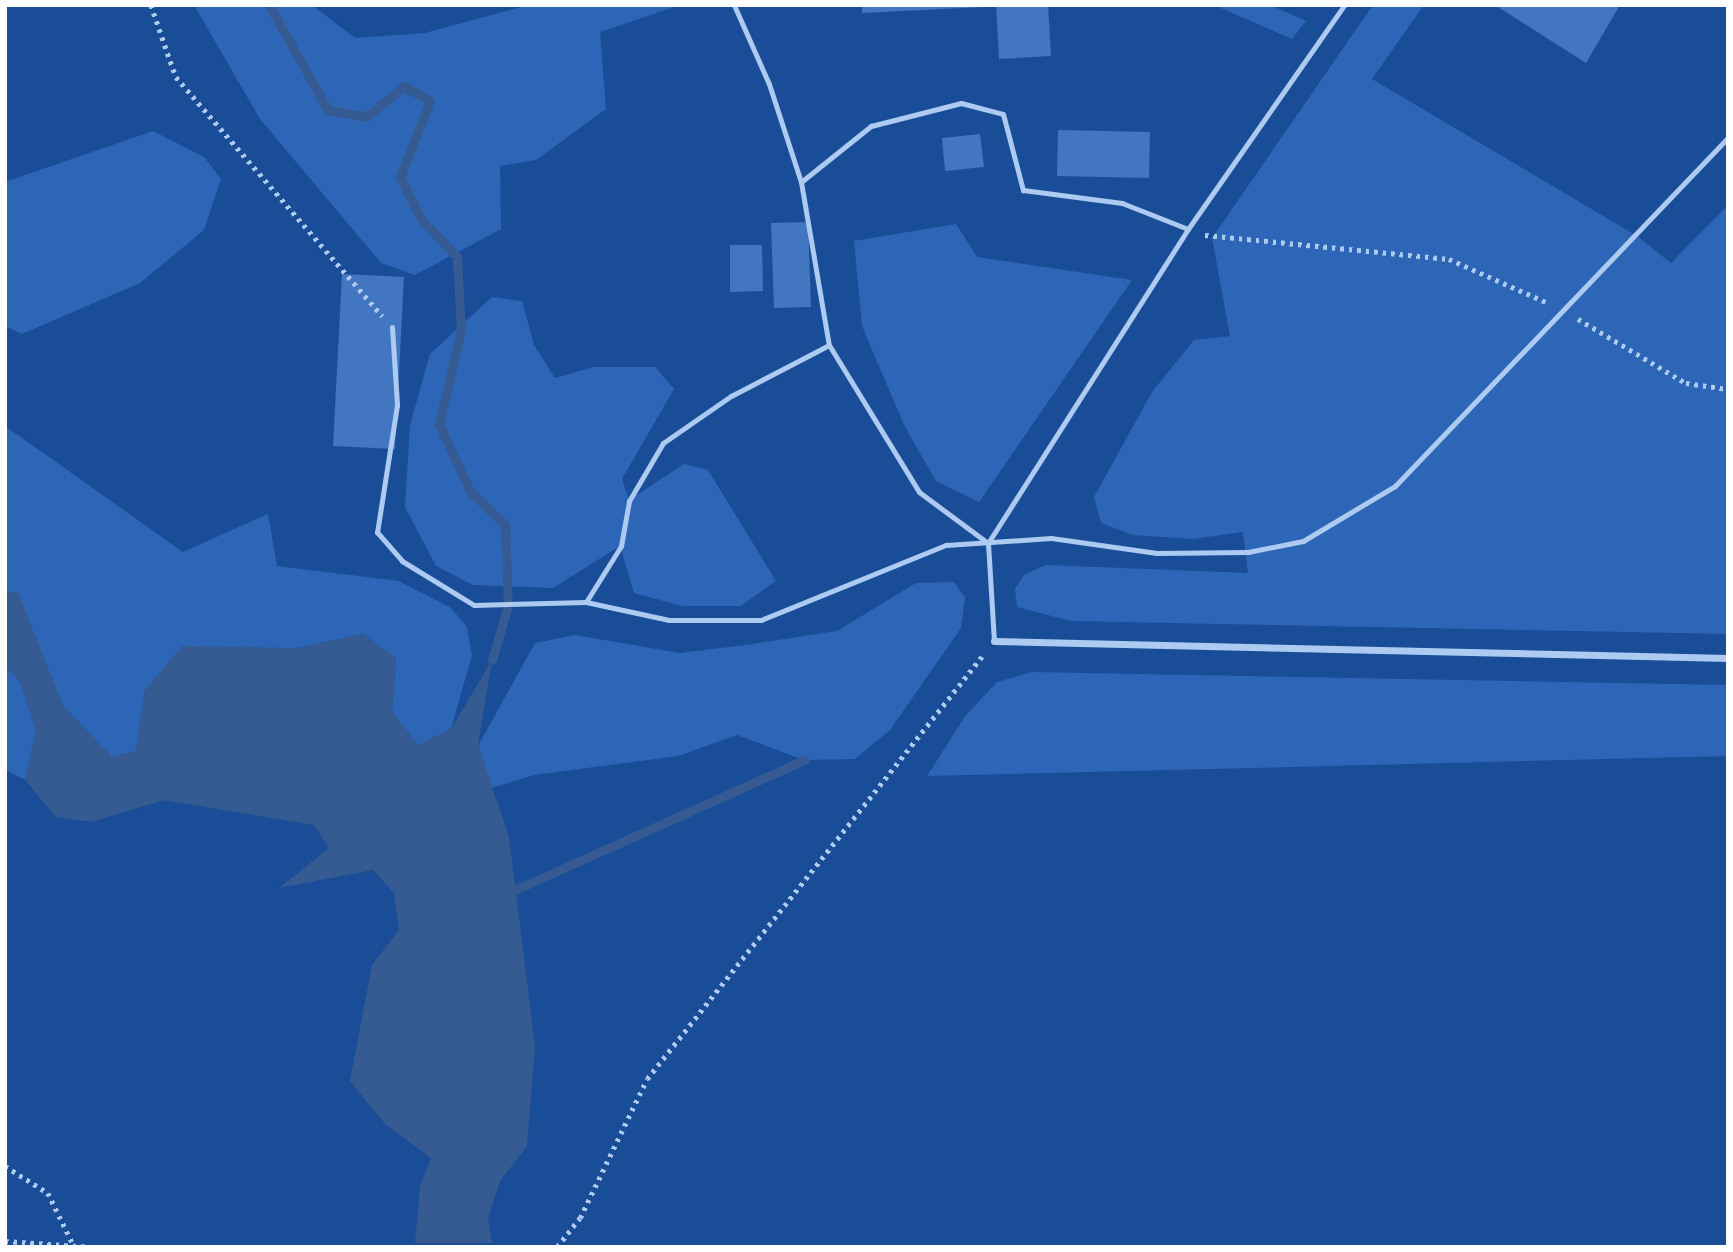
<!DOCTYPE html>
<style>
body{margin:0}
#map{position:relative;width:1733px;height:1252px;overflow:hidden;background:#194d98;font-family:Barlow,sans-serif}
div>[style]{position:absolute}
.green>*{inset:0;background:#2d66b6}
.water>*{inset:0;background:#355b92}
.stream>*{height:9px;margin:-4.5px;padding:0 4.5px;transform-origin:4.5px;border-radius:4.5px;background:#355b92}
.building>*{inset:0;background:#4276c0}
.path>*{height:4.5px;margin-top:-2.25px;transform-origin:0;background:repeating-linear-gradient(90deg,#adcaf1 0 3.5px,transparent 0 8.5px)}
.service>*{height:5px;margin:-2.5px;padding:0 2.5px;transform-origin:2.5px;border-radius:2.5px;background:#adcaf1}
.minor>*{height:7px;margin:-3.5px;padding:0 3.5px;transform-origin:3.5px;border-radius:3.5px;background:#adcaf1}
span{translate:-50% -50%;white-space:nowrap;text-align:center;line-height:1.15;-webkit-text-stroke:7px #194d98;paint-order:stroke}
.frame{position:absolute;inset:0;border:7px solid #fff;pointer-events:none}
</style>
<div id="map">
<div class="green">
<div style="clip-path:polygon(194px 5px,312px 5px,355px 38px,425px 33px,528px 5px,680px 5px,600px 32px,606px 109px,536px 160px,500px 166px,501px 229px,415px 275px,381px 263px,260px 119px)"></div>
<div style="clip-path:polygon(1214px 5px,1270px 5px,1306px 21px,1292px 39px)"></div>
<div style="clip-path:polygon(1373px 5px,1424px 5px,1372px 79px,1637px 236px,1671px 263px,1728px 205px,1728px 634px,1071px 621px,1017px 607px,1015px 589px,1024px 575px,1046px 565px,1248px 573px,1243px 532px,1192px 539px,1133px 535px,1101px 523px,1094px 497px,1152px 392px,1194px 340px,1230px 336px,1212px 238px)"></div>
<div style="clip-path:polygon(153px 131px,204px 157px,221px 179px,204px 230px,140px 283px,22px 334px,5px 326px,5px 182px)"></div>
<div style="clip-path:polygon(956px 224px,977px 257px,1132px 280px,979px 502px,936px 481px,904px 425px,862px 326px,854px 241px)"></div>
<div style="clip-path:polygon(492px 297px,522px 301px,534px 345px,555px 378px,594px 367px,655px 367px,674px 389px,622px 479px,629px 500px,684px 464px,708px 470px,776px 581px,741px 606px,682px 606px,634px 593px,620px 546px,553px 588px,473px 585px,436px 566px,405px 507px,410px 425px,430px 354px)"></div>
<div style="clip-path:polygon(5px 426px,183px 552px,268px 514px,277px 566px,399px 581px,451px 608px,467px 627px,472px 655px,451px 729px,418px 746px,392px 711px,396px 658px,363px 634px,297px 648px,240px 650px,145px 690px,136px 751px,112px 757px,63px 706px,18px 594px,5px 591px)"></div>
<div style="clip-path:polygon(954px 582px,965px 597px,961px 628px,890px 730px,855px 759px,804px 760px,737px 735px,678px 756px,534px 775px,492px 788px,478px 746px,535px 643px,575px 635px,680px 653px,753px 644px,837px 631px,916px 583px)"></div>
<div style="clip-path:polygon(5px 665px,21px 684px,36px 732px,25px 780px,5px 770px)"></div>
<div style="clip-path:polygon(1032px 672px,1728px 685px,1728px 756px,927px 776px,966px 715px,997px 682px)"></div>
</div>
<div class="water">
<div style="clip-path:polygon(5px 591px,18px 593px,63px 706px,112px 757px,136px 751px,145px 690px,182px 646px,297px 648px,363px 634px,396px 658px,392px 711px,418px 745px,451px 729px,492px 660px,478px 746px,509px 837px,535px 1046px,527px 1146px,500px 1181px,488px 1218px,492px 1243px,415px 1243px,420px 1186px,431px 1158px,386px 1125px,350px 1081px,372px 965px,399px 930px,394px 893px,373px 870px,279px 888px,329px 848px,314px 825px,164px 800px,91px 822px,56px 817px,25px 780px,36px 732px,21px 684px,5px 665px)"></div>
</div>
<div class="stream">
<div style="left:269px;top:5px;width:120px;rotate:60.7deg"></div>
<div style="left:328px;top:110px;width:39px;rotate:10deg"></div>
<div style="left:366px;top:117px;width:49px;rotate:-39.2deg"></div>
<div style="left:404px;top:86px;width:30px;rotate:30deg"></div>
<div style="left:430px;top:101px;width:82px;rotate:111.5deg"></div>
<div style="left:400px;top:177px;width:47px;rotate:63.4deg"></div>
<div style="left:421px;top:219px;width:52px;rotate:46.5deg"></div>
<div style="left:457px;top:257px;width:73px;rotate:86.9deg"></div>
<div style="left:461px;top:330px;width:97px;rotate:103.2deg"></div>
<div style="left:439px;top:424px;width:74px;rotate:65.2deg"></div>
<div style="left:470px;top:491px;width:49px;rotate:44.2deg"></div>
<div style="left:505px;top:525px;width:80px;rotate:87.9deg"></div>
<div style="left:508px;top:605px;width:57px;rotate:106.2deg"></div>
<div style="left:517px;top:889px;width:315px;rotate:-24.2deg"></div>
</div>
<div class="building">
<div style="clip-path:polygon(862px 5px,985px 5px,985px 7px,862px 13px)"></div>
<div style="clip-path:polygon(996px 5px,1048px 5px,1051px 56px,999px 59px)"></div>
<div style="clip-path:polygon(1495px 5px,1620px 5px,1586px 63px)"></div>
<div style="clip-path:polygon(1058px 130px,1150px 132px,1149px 178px,1057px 176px)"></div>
<div style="clip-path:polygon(980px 134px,984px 167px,945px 171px,942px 138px)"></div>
<div style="clip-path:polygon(808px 222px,811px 307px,774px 308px,771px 223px)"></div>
<div style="clip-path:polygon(730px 245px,762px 245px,763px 291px,730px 292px)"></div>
<div style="clip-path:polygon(342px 274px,404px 277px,395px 449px,333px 446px)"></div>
</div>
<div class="path">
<div style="left:151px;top:5px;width:76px;rotate:70.9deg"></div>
<div style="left:176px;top:77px;width:316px;rotate:49.2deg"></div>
<div style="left:1205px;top:235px;width:245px;rotate:5.6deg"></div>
<div style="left:1449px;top:259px;width:106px;rotate:23.9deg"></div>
<div style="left:1578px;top:319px;width:126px;rotate:30.7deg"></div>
<div style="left:1686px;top:383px;width:42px;rotate:8.1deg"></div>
<div style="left:5px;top:1166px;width:51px;rotate:32.1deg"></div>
<div style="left:48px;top:1193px;width:55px;rotate:63.9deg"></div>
<div style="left:5px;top:1241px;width:88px;rotate:3.9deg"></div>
<div style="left:557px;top:1247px;width:37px;rotate:-52deg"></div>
<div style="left:580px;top:1218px;width:154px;rotate:-64.3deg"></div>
<div style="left:647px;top:1079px;width:541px;rotate:-51.6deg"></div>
</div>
<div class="service">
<div style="left:734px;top:5px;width:86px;rotate:66.1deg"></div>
<div style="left:769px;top:84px;width:103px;rotate:71.9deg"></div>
<div style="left:801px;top:182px;width:165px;rotate:80.3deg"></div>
<div style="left:829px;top:345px;width:172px;rotate:58.5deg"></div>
<div style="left:919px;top:492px;width:86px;rotate:36.5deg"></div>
<div style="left:988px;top:543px;width:98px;rotate:86.5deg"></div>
<div style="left:801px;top:182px;width:90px;rotate:-38.7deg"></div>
<div style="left:871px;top:126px;width:93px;rotate:-14.3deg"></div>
<div style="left:961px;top:103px;width:43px;rotate:14.7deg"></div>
<div style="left:1003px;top:114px;width:79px;rotate:75.3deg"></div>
<div style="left:1023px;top:190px;width:100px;rotate:7.5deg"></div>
<div style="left:1122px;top:203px;width:71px;rotate:21.5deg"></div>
<div style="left:392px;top:327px;width:78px;rotate:86.3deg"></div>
<div style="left:397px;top:405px;width:129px;rotate:98.9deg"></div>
<div style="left:377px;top:532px;width:38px;rotate:49deg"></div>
<div style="left:402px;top:561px;width:84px;rotate:31.4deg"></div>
<div style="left:474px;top:605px;width:112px;rotate:-1.5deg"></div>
<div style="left:586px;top:602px;width:85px;rotate:12.2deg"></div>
<div style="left:669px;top:620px;width:92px"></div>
<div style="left:761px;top:620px;width:200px;rotate:-22.1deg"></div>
<div style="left:946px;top:545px;width:105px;rotate:-3.8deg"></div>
<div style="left:1051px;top:538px;width:107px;rotate:8.1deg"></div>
<div style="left:1157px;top:553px;width:91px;rotate:-0.6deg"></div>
<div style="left:1248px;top:552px;width:56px;rotate:-11.3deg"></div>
<div style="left:1303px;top:541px;width:107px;rotate:-30.9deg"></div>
<div style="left:1395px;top:486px;width:482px;rotate:-46.3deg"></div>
<div style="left:988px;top:543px;width:372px;rotate:-57.5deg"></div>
<div style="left:1188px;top:229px;width:273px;rotate:-55.1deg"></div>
<div style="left:586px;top:602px;width:66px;rotate:-58deg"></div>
<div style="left:621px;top:546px;width:46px;rotate:-79.9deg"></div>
<div style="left:629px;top:501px;width:67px;rotate:-59.6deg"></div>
<div style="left:663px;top:443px;width:83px;rotate:-34.7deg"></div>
<div style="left:731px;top:396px;width:110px;rotate:-27.5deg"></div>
</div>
<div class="minor">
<div style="left:994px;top:641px;width:734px;rotate:1.33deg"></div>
</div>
<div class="frame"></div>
</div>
